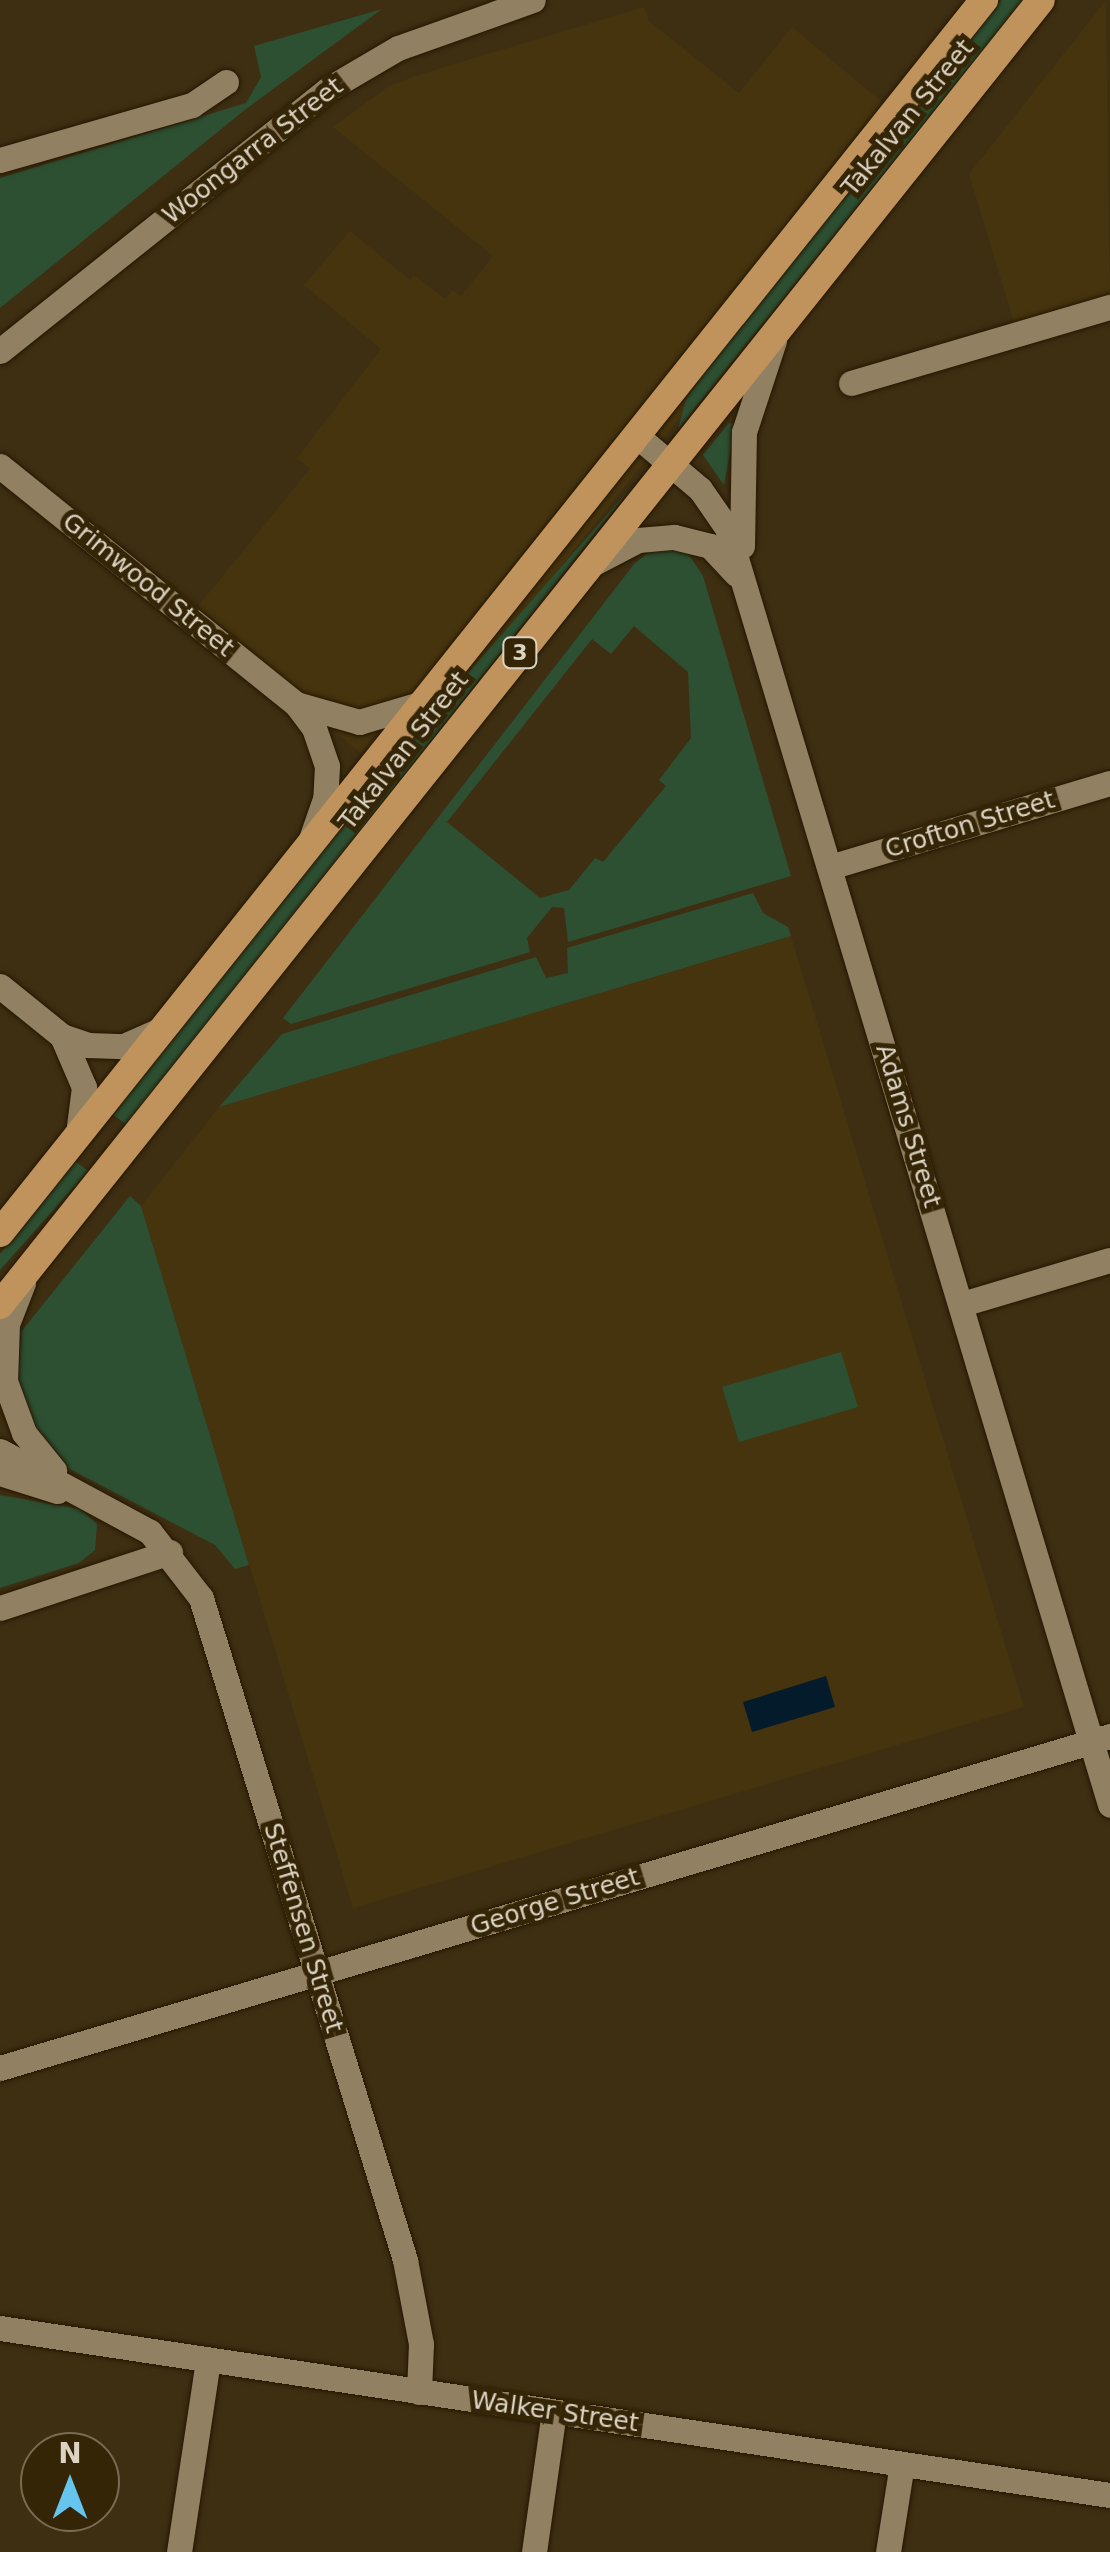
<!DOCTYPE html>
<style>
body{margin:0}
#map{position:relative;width:1110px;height:2552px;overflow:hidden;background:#3e2f12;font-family:"DejaVu Sans",sans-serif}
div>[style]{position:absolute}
.built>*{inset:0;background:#46340e}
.green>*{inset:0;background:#2d5032}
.water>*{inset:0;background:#041b2b}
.roads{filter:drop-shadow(0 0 2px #251700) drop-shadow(0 0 2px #251700)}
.minor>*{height:25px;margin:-12.5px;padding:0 12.5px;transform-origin:12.5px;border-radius:12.5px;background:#928062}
.tertiary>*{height:25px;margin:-12.5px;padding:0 12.5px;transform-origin:12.5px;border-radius:12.5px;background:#928062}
.secondary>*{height:25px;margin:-12.5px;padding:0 12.5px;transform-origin:12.5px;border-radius:12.5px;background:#928062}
.trunk>*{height:28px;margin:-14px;padding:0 14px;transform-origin:14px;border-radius:14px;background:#c0935d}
span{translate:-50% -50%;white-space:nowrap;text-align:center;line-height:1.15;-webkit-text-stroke:10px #342507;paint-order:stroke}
.shield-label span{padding:2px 8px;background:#342507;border:2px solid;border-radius:8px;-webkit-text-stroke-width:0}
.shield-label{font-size:22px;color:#dcd3c3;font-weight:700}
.street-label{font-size:25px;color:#dcd3c3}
.north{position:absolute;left:20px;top:2432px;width:100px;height:100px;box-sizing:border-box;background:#342507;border:2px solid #776b52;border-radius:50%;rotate:0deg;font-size:28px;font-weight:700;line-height:40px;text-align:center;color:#dcd3c3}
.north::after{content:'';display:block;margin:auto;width:35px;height:45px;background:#65c5ee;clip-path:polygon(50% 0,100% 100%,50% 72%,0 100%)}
</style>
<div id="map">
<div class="built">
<div style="clip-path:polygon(1106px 0,1110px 309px,1018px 336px,969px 174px)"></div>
<div style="clip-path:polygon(644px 7px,649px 21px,739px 93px,792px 27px,912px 127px,392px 778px,190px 616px,310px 469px,297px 458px,381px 349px,304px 285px,350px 231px,410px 280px,414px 275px,445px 299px,453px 290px,461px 296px,493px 256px,333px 127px,389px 86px,418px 75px)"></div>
<div style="clip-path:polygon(791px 936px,1024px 1707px,353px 1908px,141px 1206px,219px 1107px)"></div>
</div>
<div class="green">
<div style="clip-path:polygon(1001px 0,1023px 0,678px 429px,686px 400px,704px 373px)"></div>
<div style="clip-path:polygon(382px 9px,246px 109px,0 308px,0 178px,246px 103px,261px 77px,254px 46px)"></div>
<div style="clip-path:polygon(729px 423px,735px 424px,724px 485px,703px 455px)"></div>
<div style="clip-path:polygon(633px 485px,127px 1125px,112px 1114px,432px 714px)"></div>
<div style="clip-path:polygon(evenodd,674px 548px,689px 555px,703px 576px,791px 876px,568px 942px,564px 908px,552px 907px,527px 938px,530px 952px,291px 1024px,283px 1018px,635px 563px,653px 549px,674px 548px,634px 626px,688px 672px,691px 738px,659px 780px,666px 786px,603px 862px,595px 858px,569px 890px,540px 898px,447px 822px,592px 639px,611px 654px,634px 626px)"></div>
<div style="clip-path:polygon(753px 893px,763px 913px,788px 927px,791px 936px,219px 1107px,282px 1034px,536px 957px,546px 978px,568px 973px,567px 948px)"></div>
<div style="clip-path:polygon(75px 1161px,88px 1171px,0 1270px,0 1254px)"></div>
<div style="clip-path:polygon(130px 1196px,141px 1206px,249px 1565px,235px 1569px,215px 1545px,64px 1466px,36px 1434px,17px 1391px,21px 1332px)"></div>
<div style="clip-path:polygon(841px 1352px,858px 1407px,739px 1442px,722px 1387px)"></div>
<div style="clip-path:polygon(0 1495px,80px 1509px,97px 1524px,95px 1550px,79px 1563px,0 1588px)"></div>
</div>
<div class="water">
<div style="clip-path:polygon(826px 1676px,835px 1707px,752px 1732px,743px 1702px)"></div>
</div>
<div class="roads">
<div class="minor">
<div style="left:0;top:160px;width:200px;rotate:-16deg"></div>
<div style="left:192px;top:105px;width:41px;rotate:-34.1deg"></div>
<div style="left:851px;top:383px;width:270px;rotate:-16.4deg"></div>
<div style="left:637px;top:436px;width:82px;rotate:40.1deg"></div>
<div style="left:700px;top:489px;width:47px;rotate:55.3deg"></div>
<div style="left:727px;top:528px;width:1333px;rotate:73.3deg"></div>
<div style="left:0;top:466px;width:380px;rotate:38.8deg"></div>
<div style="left:296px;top:704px;width:30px;rotate:53deg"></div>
<div style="left:314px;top:728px;width:40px;rotate:71.1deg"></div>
<div style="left:327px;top:766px;width:33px;rotate:93deg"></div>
<div style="left:325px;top:799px;width:42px;rotate:109.3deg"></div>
<div style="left:742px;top:546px;width:114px;rotate:-89deg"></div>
<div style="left:744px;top:432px;width:96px;rotate:-71.8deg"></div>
<div style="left:596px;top:562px;width:47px;rotate:-27.6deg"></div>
<div style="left:638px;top:540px;width:36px;rotate:-5deg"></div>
<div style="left:674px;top:537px;width:37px;rotate:14deg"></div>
<div style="left:710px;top:546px;width:38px;rotate:47deg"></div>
<div style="left:296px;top:704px;width:66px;rotate:15.9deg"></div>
<div style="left:359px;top:722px;width:67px;rotate:-16.5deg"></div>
<div style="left:830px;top:867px;width:292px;rotate:-16.7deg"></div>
<div style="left:0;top:986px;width:80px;rotate:38.9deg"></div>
<div style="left:62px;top:1036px;width:28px;rotate:19deg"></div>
<div style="left:88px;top:1045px;width:36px;rotate:2deg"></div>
<div style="left:124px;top:1046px;width:42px;rotate:-24.1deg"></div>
<div style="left:62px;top:1036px;width:56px;rotate:66.7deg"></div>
<div style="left:84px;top:1087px;width:47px;rotate:97.3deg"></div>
<div style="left:23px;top:1283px;width:44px;rotate:111.3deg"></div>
<div style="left:7px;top:1324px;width:57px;rotate:92deg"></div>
<div style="left:5px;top:1381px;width:55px;rotate:69.9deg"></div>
<div style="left:24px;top:1433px;width:48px;rotate:51deg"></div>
<div style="left:962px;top:1304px;width:154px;rotate:-16.6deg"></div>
<div style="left:0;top:1451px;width:170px;rotate:28.4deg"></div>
<div style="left:150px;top:1532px;width:83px;rotate:52.3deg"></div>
<div style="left:201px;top:1598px;width:693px;rotate:72.87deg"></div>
<div style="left:405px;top:2260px;width:86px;rotate:79.2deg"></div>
<div style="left:421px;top:2344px;width:48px;rotate:92.4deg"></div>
<div style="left:0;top:1473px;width:60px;rotate:17.5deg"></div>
<div style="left:0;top:1608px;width:179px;rotate:-18.2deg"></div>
<div style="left:0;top:2068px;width:1159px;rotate:-16.65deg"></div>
<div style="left:179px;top:2552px;width:194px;rotate:-81.4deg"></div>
<div style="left:534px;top:2552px;width:141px;rotate:-81.9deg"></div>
<div style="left:888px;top:2552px;width:89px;rotate:-81deg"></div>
</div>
<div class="tertiary">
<div style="left:0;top:351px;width:420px;rotate:-38.6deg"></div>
<div style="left:328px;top:89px;width:81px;rotate:-30.4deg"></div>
<div style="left:398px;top:48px;width:143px;rotate:-19.6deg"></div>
</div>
<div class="secondary">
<div style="left:0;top:2328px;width:1122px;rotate:8.56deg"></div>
</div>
<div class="trunk">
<div style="left:0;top:1233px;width:1578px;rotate:-51.41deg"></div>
<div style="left:0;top:1305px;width:1669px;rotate:-51.42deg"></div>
</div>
</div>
<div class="shield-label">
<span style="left:520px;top:653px">3</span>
</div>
<div class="street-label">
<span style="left:908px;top:118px;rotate:-51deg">Takalvan Street</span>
<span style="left:253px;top:151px;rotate:-38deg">Woongarra Street</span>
<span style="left:148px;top:585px;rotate:39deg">Grimwood Street</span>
<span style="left:404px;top:751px;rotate:-52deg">Takalvan Street</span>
<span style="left:970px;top:825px;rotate:-17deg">Crofton Street</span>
<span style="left:908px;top:1126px;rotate:73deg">Adams Street</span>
<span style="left:555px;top:1902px;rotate:-17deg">George Street</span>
<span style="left:303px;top:1928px;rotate:73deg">Steffensen Street</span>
<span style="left:555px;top:2412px;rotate:8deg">Walker Street</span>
</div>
<div class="north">N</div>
</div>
